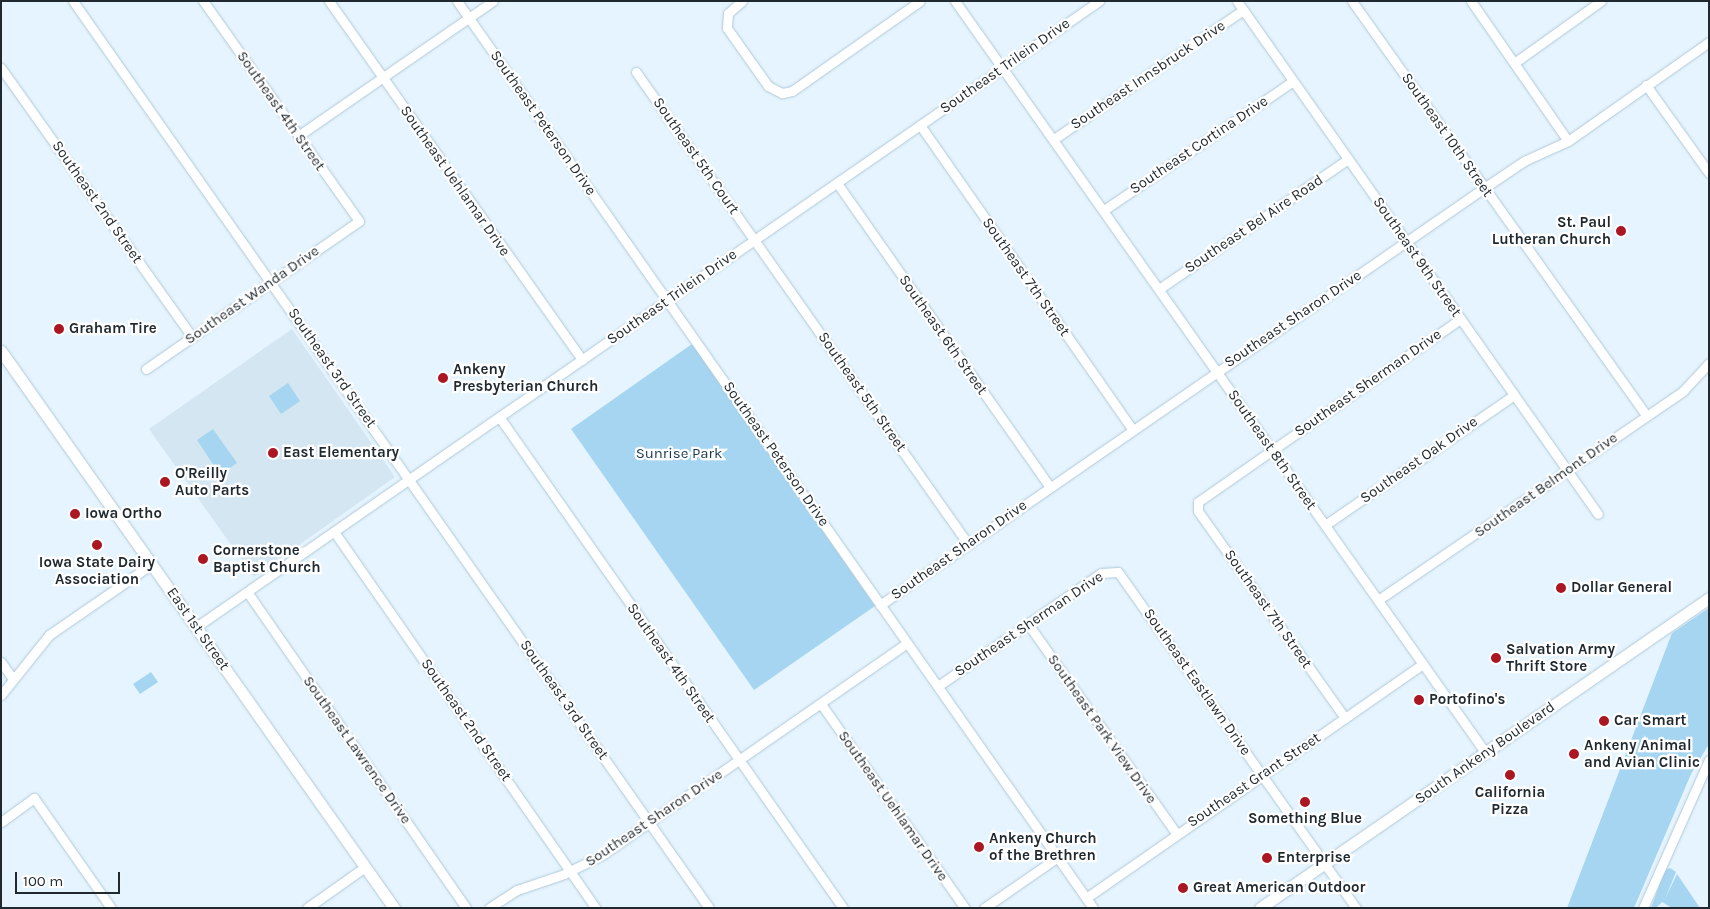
<!DOCTYPE html>
<style>
body{margin:0}
#map{position:relative;width:1710px;height:909px;overflow:hidden;background:#e5f4fe;font-family:Karla,sans-serif}
div>[style]{position:absolute}
.built>*{inset:0;background:#d3e6f2}
.green>*{inset:0;background:#a6d5f1}
.roads{filter:drop-shadow(0 0 1px #afc8d7) drop-shadow(0 0 1px #afc8d7)}
.minor>*{height:9px;margin:-4.5px;padding:0 4.5px;transform-origin:4.5px;border-radius:4.5px;background:#fff}
.major>*{height:11px;margin:-5.5px;padding:0 5.5px;transform-origin:5.5px;border-radius:5.5px;background:#fff}
.dots>*{width:14px;height:14px;translate:-50% -50%;box-sizing:border-box;border:2px solid #fff;border-radius:50%}
span{translate:-50% -50%;white-space:nowrap;text-align:center;line-height:1.15;-webkit-text-stroke:4.5px #fff;paint-order:stroke}
.street-label{font-size:15px;color:#1f292f}
.poi-label{font-size:15px;color:#1f292f;font-weight:700}
.right{translate:-100% -50%;text-align:right}
.left{translate:0 -50%;text-align:left}
.park-label{font-size:15px;color:#183a4d}
.frame{position:absolute;inset:0;border:2px solid #1f292f;pointer-events:none}
.scale{position:absolute;left:15px;top:872px;width:105px;height:22px;box-sizing:border-box;border:2px solid #1f292f;border-top:0;padding-left:6px;font-size:15px;line-height:18px;white-space:nowrap;color:#1f292f;-webkit-text-stroke:4px #fff;paint-order:stroke}
</style>
<div id="map">
<div class="built">
<div style="clip-path:polygon(292px 329px,395px 477px,254px 577px,149px 429px)"></div>
</div>
<div class="green">
<div style="clip-path:polygon(692px 344px,875px 606px,754px 690px,571px 429px)"></div>
<div style="clip-path:polygon(288px 383px,300px 401px,281px 414px,269px 396px)"></div>
<div style="clip-path:polygon(213px 429px,237px 463px,220px 475px,197px 440px)"></div>
<div style="clip-path:polygon(1709px 608px,1709px 744px,1691px 774px,1634px 908px,1567px 908px,1672px 633px)"></div>
<div style="clip-path:polygon(151px 672px,158px 682px,140px 694px,133px 684px)"></div>
<div style="clip-path:polygon(1670px 868px,1676px 872px,1665px 899px,1677px 874px,1700px 908px,1672px 908px,1662px 902px,1656px 908px,1651px 908px,1665px 870px)"></div>
</div>
<div class="roads">
<div class="minor">
<div style="left:73px;top:1px;width:1108px;rotate:54.96deg"></div>
<div style="left:329px;top:1px;width:439px;rotate:54.8deg"></div>
<div style="left:457px;top:1px;width:1108px;rotate:54.96deg"></div>
<div style="left:742px;top:1px;width:18px;rotate:139deg"></div>
<div style="left:728px;top:13px;width:15px;rotate:94deg"></div>
<div style="left:727px;top:28px;width:71px;rotate:54.7deg"></div>
<div style="left:768px;top:86px;width:16px;rotate:27deg"></div>
<div style="left:782px;top:93px;width:10px;rotate:-11deg"></div>
<div style="left:792px;top:91px;width:156px;rotate:-35.1deg"></div>
<div style="left:955px;top:1px;width:919px;rotate:54.79deg"></div>
<div style="left:1237px;top:1px;width:627px;rotate:54.87deg"></div>
<div style="left:1352px;top:1px;width:508px;rotate:54.62deg"></div>
<div style="left:1471px;top:1px;width:170px;rotate:55.3deg"></div>
<div style="left:1514px;top:63px;width:107px;rotate:-35.5deg"></div>
<div style="left:1px;top:68px;width:330px;rotate:54.6deg"></div>
<div style="left:636px;top:72px;width:577px;rotate:54.88deg"></div>
<div style="left:1646px;top:85px;width:108px;rotate:54.4deg"></div>
<div style="left:920px;top:125px;width:371px;rotate:55.1deg"></div>
<div style="left:298px;top:136px;width:237px;rotate:-34.7deg"></div>
<div style="left:1054px;top:139px;width:229px;rotate:-34.3deg"></div>
<div style="left:837px;top:183px;width:371px;rotate:55deg"></div>
<div style="left:1104px;top:210px;width:229px;rotate:-34.3deg"></div>
<div style="left:1159px;top:289px;width:229px;rotate:-34.5deg"></div>
<div style="left:146px;top:369px;width:259px;rotate:-34.8deg"></div>
<div style="left:359px;top:221px;width:270px;rotate:-125.3deg"></div>
<div style="left:500px;top:418px;width:598px;rotate:55.01deg"></div>
<div style="left:1325px;top:525px;width:229px;rotate:-34.5deg"></div>
<div style="left:335px;top:533px;width:457px;rotate:55.2deg"></div>
<div style="left:248px;top:593px;width:383px;rotate:55.3deg"></div>
<div style="left:1378px;top:600px;width:370px;rotate:-34.4deg"></div>
<div style="left:1683px;top:391px;width:38px;rotate:-47deg"></div>
<div style="left:880px;top:605px;width:734px;rotate:-34.62deg"></div>
<div style="left:1484px;top:188px;width:48px;rotate:-34deg"></div>
<div style="left:1524px;top:161px;width:48px;rotate:-24.4deg"></div>
<div style="left:1568px;top:141px;width:172px;rotate:-35.1deg"></div>
<div style="left:1028px;top:624px;width:256px;rotate:54.7deg"></div>
<div style="left:196px;top:627px;width:1099px;rotate:-34.73deg"></div>
<div style="left:1px;top:662px;width:21px;rotate:55deg"></div>
<div style="left:938px;top:686px;width:198px;rotate:-34.7deg"></div>
<div style="left:1101px;top:573px;width:17px;rotate:-3deg"></div>
<div style="left:1118px;top:572px;width:412px;rotate:54.7deg"></div>
<div style="left:1px;top:695px;width:77px;rotate:-51.3deg"></div>
<div style="left:49px;top:635px;width:125px;rotate:-34.6deg"></div>
<div style="left:821px;top:704px;width:250px;rotate:54.8deg"></div>
<div style="left:1345px;top:718px;width:254px;rotate:-125.4deg"></div>
<div style="left:1198px;top:511px;width:9px;rotate:-90deg"></div>
<div style="left:1198px;top:502px;width:320px;rotate:-34.9deg"></div>
<div style="left:1px;top:822px;width:41px;rotate:-36deg"></div>
<div style="left:34px;top:798px;width:134px;rotate:55deg"></div>
<div style="left:1086px;top:898px;width:410px;rotate:-34.8deg"></div>
<div style="left:307px;top:908px;width:71px;rotate:-35.3deg"></div>
<div style="left:489px;top:908px;width:33px;rotate:-33deg"></div>
<div style="left:517px;top:890px;width:50px;rotate:-18.8deg"></div>
<div style="left:564px;top:874px;width:42px;rotate:-26.6deg"></div>
<div style="left:602px;top:855px;width:371px;rotate:-34.8deg"></div>
<div style="left:984px;top:908px;width:90px;rotate:-34.6deg"></div>
<div style="left:1643px;top:908px;width:162px;rotate:-66deg"></div>
</div>
<div class="major">
<div style="left:1px;top:351px;width:682px;rotate:54.79deg"></div>
<div style="left:1260px;top:908px;width:546px;rotate:-34.62deg"></div>
</div>
</div>
<div class="dots">
<div style="left:1621px;top:231px;background:#aa1621"></div>
<div style="left:59px;top:329px;background:#aa1621"></div>
<div style="left:443px;top:378px;background:#aa1621"></div>
<div style="left:273px;top:453px;background:#aa1621"></div>
<div style="left:165px;top:482px;background:#aa1621"></div>
<div style="left:75px;top:514px;background:#aa1621"></div>
<div style="left:97px;top:545px;background:#aa1621"></div>
<div style="left:203px;top:559px;background:#aa1621"></div>
<div style="left:1561px;top:588px;background:#aa1621"></div>
<div style="left:1496px;top:658px;background:#aa1621"></div>
<div style="left:1419px;top:700px;background:#aa1621"></div>
<div style="left:1604px;top:721px;background:#aa1621"></div>
<div style="left:1574px;top:754px;background:#aa1621"></div>
<div style="left:1510px;top:775px;background:#aa1621"></div>
<div style="left:1305px;top:802px;background:#aa1621"></div>
<div style="left:979px;top:847px;background:#aa1621"></div>
<div style="left:1267px;top:858px;background:#aa1621"></div>
<div style="left:1183px;top:888px;background:#aa1621"></div>
</div>
<div class="street-label">
<span style="left:1005px;top:66px;rotate:-35deg">Southeast Trilein Drive</span>
<span style="left:1148px;top:75px;rotate:-34deg">Southeast Innsbruck Drive</span>
<span style="left:281px;top:111px;rotate:55deg">Southeast 4th Street</span>
<span style="left:543px;top:123px;rotate:55deg">Southeast Peterson Drive</span>
<span style="left:1447px;top:135px;rotate:55deg">Southeast 10th Street</span>
<span style="left:1199px;top:145px;rotate:-34deg">Southeast Cortina Drive</span>
<span style="left:696px;top:156px;rotate:55deg">Southeast 5th Court</span>
<span style="left:455px;top:181px;rotate:55deg">Southeast Uehlamar Drive</span>
<span style="left:97px;top:202px;rotate:55deg">Southeast 2nd Street</span>
<span style="left:1254px;top:224px;rotate:-34deg">Southeast Bel Aire Road</span>
<span style="left:1417px;top:257px;rotate:55deg">Southeast 9th Street</span>
<span style="left:1026px;top:277px;rotate:55deg">Southeast 7th Street</span>
<span style="left:252px;top:295px;rotate:-35deg">Southeast Wanda Drive</span>
<span style="left:672px;top:297px;rotate:-35deg">Southeast Trilein Drive</span>
<span style="left:1293px;top:319px;rotate:-34deg">Southeast Sharon Drive</span>
<span style="left:943px;top:335px;rotate:55deg">Southeast 6th Street</span>
<span style="left:332px;top:368px;rotate:55deg">Southeast 3rd Street</span>
<span style="left:1368px;top:383px;rotate:-35deg">Southeast Sherman Drive</span>
<span style="left:862px;top:392px;rotate:55deg">Southeast 5th Street</span>
<span style="left:1272px;top:450px;rotate:55deg">Southeast 8th Street</span>
<span style="left:776px;top:454px;rotate:55deg">Southeast Peterson Drive</span>
<span style="left:1419px;top:460px;rotate:-35deg">Southeast Oak Drive</span>
<span style="left:1546px;top:485px;rotate:-35deg">Southeast Belmont Drive</span>
<span style="left:959px;top:550px;rotate:-35deg">Southeast Sharon Drive</span>
<span style="left:1268px;top:609px;rotate:55deg">Southeast 7th Street</span>
<span style="left:1029px;top:624px;rotate:-34deg">Southeast Sherman Drive</span>
<span style="left:198px;top:629px;rotate:55deg">East 1st Street</span>
<span style="left:671px;top:663px;rotate:55deg">Southeast 4th Street</span>
<span style="left:1197px;top:682px;rotate:55deg">Southeast Eastlawn Drive</span>
<span style="left:564px;top:700px;rotate:55deg">Southeast 3rd Street</span>
<span style="left:466px;top:720px;rotate:55deg">Southeast 2nd Street</span>
<span style="left:1102px;top:729px;rotate:55deg">Southeast Park View Drive</span>
<span style="left:357px;top:750px;rotate:55deg">Southeast Lawrence Drive</span>
<span style="left:1485px;top:753px;rotate:-35deg">South Ankeny Boulevard</span>
<span style="left:1254px;top:780px;rotate:-34deg">Southeast Grant Street</span>
<span style="left:893px;top:806px;rotate:55deg">Southeast Uehlamar Drive</span>
<span style="left:654px;top:818px;rotate:-34deg">Southeast Sharon Drive</span>
</div>
<div class="poi-label">
<span class="right" style="left:1611px;top:231px">St. Paul<br>Lutheran Church</span>
<span class="left" style="left:69px;top:329px">Graham Tire</span>
<span class="left" style="left:453px;top:378px">Ankeny<br>Presbyterian Church</span>
<span class="left" style="left:283px;top:453px">East Elementary</span>
<span class="left" style="left:175px;top:482px">O'Reilly<br>Auto Parts</span>
<span class="left" style="left:85px;top:514px">Iowa Ortho</span>
<span class="left" style="left:213px;top:559px">Cornerstone<br>Baptist Church</span>
<span style="left:97px;top:571px">Iowa State Dairy<br>Association</span>
<span class="left" style="left:1571px;top:588px">Dollar General</span>
<span class="left" style="left:1506px;top:658px">Salvation Army<br>Thrift Store</span>
<span class="left" style="left:1429px;top:700px">Portofino's</span>
<span class="left" style="left:1614px;top:721px">Car Smart</span>
<span class="left" style="left:1584px;top:754px">Ankeny Animal<br>and Avian Clinic</span>
<span style="left:1510px;top:801px">California<br>Pizza</span>
<span style="left:1305px;top:819px">Something Blue</span>
<span class="left" style="left:989px;top:847px">Ankeny Church<br>of the Brethren</span>
<span class="left" style="left:1277px;top:858px">Enterprise</span>
<span class="left" style="left:1193px;top:888px">Great American Outdoor</span>
</div>
<div class="park-label">
<span style="left:679px;top:454px">Sunrise Park</span>
</div>
<div class="frame"></div>
<div class="scale">100 m</div>
</div>
